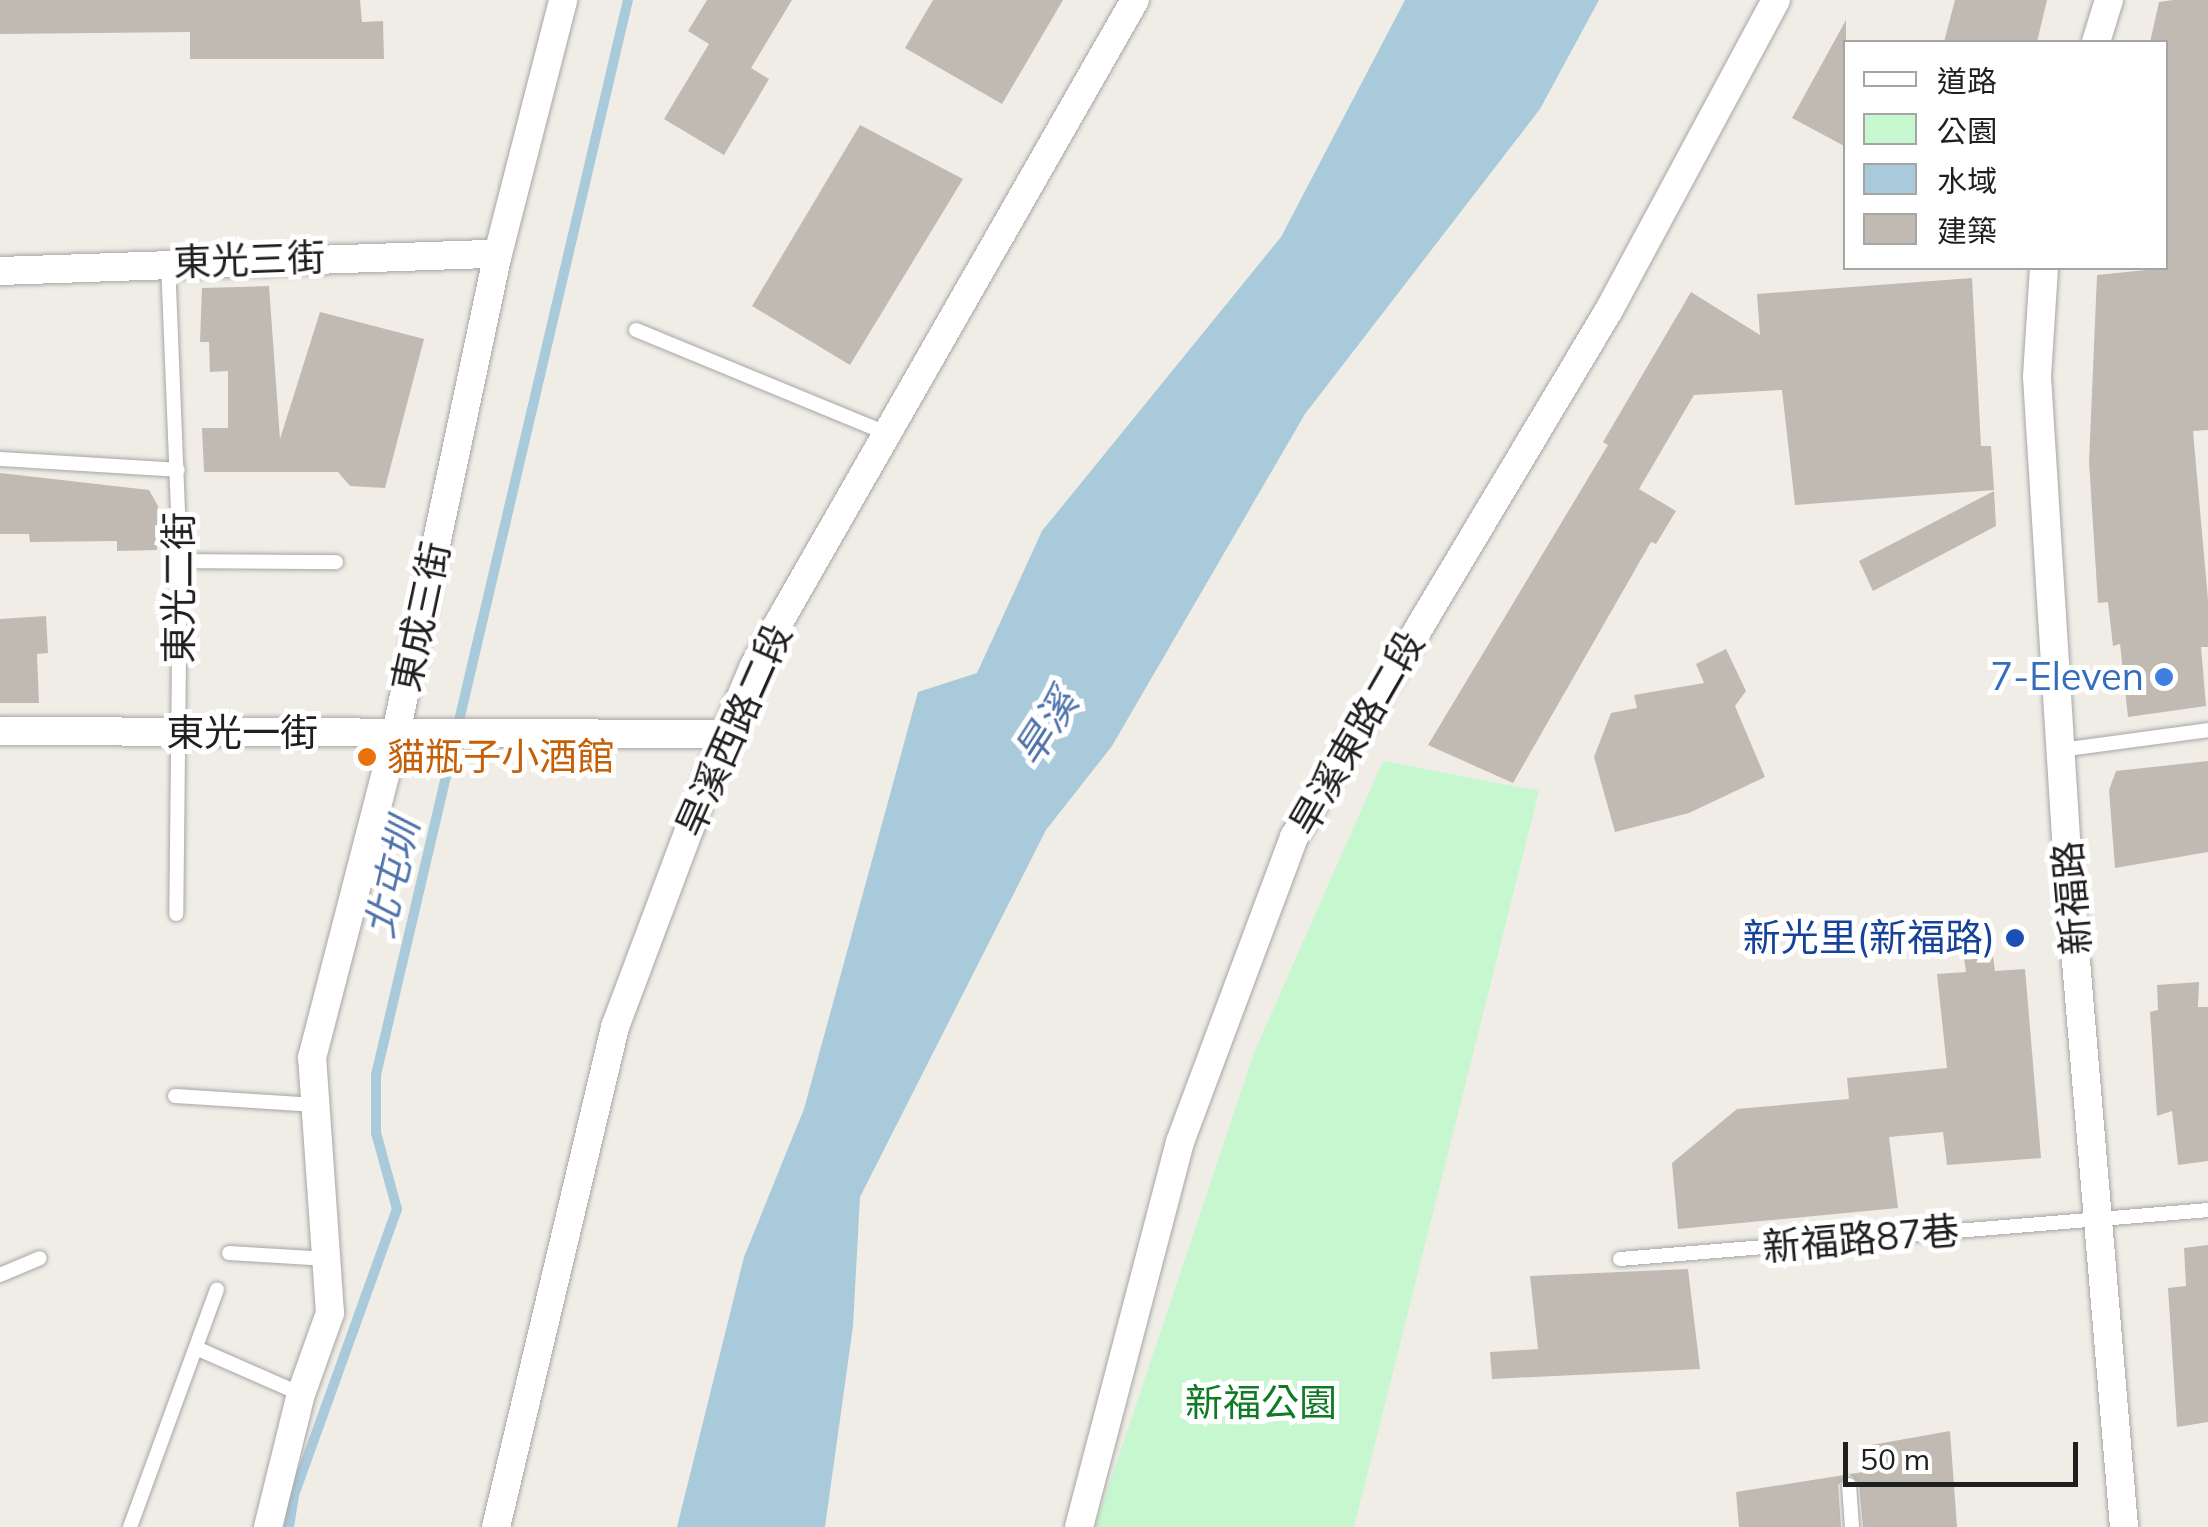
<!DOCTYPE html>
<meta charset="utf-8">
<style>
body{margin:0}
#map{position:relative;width:2208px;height:1527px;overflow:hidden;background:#f0ede6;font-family:Mulish,"Noto Sans TC",sans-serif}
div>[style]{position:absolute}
.park>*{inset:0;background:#c6f7cf}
.water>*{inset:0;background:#a9cadb}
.stream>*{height:10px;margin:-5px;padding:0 5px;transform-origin:5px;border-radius:5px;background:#a9cadb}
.building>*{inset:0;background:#c0bab3}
.roads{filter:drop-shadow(0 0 2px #a6a6a6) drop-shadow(0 0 2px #a6a6a6)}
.lane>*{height:14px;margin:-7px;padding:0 7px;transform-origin:7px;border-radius:7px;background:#fff}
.street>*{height:28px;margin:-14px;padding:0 14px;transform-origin:14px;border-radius:14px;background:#fff}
.dots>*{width:28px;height:28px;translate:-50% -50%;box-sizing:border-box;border:5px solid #fff;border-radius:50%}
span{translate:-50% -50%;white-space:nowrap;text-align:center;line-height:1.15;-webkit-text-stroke:10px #fff;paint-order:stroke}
.street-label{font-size:38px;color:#1f1f1f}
.shop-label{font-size:38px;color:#366cbe}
.right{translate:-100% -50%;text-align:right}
.food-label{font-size:38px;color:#c56008}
.left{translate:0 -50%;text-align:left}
.transit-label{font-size:38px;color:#164399}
.park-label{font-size:38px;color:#117a25}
.water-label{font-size:40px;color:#4f73ab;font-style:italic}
.legend{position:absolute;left:1843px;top:40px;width:325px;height:230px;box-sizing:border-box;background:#fff;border:2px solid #a5a5a5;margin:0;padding:12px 18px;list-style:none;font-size:30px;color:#1f1f1f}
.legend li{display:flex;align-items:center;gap:20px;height:50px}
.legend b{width:50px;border:2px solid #a5a5a5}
.scale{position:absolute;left:1843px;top:1442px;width:235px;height:45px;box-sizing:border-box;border:5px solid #1f1f1f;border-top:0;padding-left:12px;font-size:30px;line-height:35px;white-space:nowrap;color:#1f1f1f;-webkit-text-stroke:8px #fff;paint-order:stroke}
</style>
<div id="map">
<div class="park">
<div style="clip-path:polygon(1383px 761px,1539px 791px,1354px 1527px,1095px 1527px,1254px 1053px)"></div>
</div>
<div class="water">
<div style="clip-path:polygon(1405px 0,1599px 0,1540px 109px,1305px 414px,1112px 746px,1046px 830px,860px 1197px,853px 1326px,825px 1527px,677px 1527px,744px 1257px,804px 1109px,918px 692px,977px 673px,1042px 531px,1281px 237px)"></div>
</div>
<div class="stream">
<div style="left:289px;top:1527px;width:32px;rotate:-81deg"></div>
<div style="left:294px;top:1495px;width:304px;rotate:-70.2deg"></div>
<div style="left:397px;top:1209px;width:79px;rotate:-105.4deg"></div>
<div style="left:376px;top:1133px;width:58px;rotate:-90deg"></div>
<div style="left:376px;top:1075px;width:1104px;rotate:-76.81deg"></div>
</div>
<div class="building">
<div style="clip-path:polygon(0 0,360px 0,362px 22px,383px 21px,384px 59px,190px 59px,190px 32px,0 34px)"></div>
<div style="clip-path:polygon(707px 0,792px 0,751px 68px,769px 79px,724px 155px,664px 119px,709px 44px,688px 31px)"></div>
<div style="clip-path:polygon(933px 0,1063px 0,1002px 104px,905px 48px)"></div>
<div style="clip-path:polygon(1955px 0,2047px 0,2037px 42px,1944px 42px)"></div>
<div style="clip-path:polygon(2173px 0,2208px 0,2208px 430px,2193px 431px,2208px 600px,2208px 647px,2201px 647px,2206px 706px,2128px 717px,2120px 644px,2113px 646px,2108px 602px,2098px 603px,2089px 462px,2097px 275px,2166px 268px,2166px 42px,2150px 42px,2159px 2px)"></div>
<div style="clip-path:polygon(1846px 20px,1846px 147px,1792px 118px)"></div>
<div style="clip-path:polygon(860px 125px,963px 179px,850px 365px,752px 306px)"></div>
<div style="clip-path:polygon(1972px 278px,1981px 446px,1991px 446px,1994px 490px,1795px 505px,1782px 390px,1694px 395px,1639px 489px,1676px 511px,1656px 544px,1651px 542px,1513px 783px,1428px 745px,1608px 445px,1603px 442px,1691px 292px,1760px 335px,1757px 294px)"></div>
<div style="clip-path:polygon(269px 286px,280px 439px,320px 312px,424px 339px,385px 488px,350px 486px,338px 472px,204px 472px,202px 428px,228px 428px,228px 371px,210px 372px,209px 342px,200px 342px,202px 288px)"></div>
<div style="clip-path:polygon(0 473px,149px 490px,158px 506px,157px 550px,117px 551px,117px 541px,30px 542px,29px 534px,0 534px)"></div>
<div style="clip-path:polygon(1994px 491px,1996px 526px,1873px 591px,1859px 561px)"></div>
<div style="clip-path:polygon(46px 616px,48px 653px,37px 654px,39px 703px,0 703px,0 619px)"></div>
<div style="clip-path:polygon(1726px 649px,1746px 691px,1735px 706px,1765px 777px,1689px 813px,1615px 832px,1594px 757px,1611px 713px,1637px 708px,1634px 695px,1704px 683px,1696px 664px)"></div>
<div style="clip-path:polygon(2208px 761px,2208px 852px,2115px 868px,2109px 790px,2116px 771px)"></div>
<div style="clip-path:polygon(1993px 956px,1995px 971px,2025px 969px,2041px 1158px,1947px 1165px,1943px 1132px,1889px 1137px,1898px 1208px,1678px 1229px,1672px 1163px,1737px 1109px,1849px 1099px,1847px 1078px,1947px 1068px,1937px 974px,1966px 972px,1964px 958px)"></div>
<div style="clip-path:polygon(2199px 982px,2198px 1007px,2208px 1007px,2208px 1161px,2178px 1165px,2172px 1111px,2157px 1116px,2150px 1012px,2158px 1010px,2157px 985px)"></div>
<div style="clip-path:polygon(2208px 1245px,2208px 1422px,2177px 1427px,2168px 1288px,2186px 1286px,2184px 1248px)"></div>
<div style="clip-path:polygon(1688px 1269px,1700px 1369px,1492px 1379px,1490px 1352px,1538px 1349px,1530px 1276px)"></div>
<div style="clip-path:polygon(1950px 1431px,1957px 1527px,1863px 1527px,1859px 1483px,1849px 1474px,1838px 1485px,1841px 1527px,1739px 1527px,1736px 1492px,1863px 1472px,1860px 1447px)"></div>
</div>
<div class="roads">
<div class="lane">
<div style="left:168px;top:262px;width:299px;rotate:87.7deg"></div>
<div style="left:180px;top:561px;width:353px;rotate:90.6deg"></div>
<div style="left:636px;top:330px;width:270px;rotate:22.4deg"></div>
<div style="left:0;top:459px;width:178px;rotate:3.5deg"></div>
<div style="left:180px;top:561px;width:156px;rotate:0.4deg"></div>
<div style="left:2061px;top:750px;width:148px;rotate:-7.7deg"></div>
<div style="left:175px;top:1096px;width:138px;rotate:3.7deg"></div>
<div style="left:229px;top:1253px;width:99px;rotate:3.5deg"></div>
<div style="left:1620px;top:1259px;width:590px;rotate:-4.76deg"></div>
<div style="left:0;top:1275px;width:43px;rotate:-23deg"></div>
<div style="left:196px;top:1348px;width:115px;rotate:23.7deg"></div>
<div style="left:1849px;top:1485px;width:42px;rotate:85.9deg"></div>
<div style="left:130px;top:1527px;width:253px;rotate:-69.9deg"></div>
</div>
<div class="street">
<div style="left:2096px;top:42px;width:44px;rotate:-72.8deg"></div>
<div style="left:2044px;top:268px;width:109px;rotate:93.7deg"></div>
<div style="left:2037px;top:377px;width:479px;rotate:86.4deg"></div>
<div style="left:2067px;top:855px;width:674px;rotate:85.15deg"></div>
<div style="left:0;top:271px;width:498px;rotate:-2deg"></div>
<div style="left:0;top:731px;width:725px;rotate:0.24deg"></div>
<div style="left:268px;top:1527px;width:137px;rotate:-76.1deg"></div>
<div style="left:301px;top:1394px;width:86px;rotate:-70.3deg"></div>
<div style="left:330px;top:1313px;width:256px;rotate:-94deg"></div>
<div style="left:312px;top:1058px;width:336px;rotate:-75.5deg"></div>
<div style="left:396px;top:733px;width:490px;rotate:-78deg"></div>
<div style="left:498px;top:254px;width:262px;rotate:-75.6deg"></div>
<div style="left:496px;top:1527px;width:514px;rotate:-76.61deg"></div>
<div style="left:615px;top:1027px;width:313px;rotate:-69.4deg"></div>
<div style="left:725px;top:734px;width:74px;rotate:-66.9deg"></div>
<div style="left:754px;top:666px;width:767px;rotate:-60.23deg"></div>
<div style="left:1079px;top:1527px;width:398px;rotate:-75.3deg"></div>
<div style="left:1180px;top:1142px;width:326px;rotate:-69.5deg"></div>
<div style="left:1294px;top:837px;width:614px;rotate:-59.13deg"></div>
<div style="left:1609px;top:310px;width:352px;rotate:-61.7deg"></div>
</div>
</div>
<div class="dots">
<div style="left:2164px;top:677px;background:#3f7fe0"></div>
<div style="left:367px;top:757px;background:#e8710a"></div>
<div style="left:2015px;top:938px;background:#1a4fb4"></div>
</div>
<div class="street-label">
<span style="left:249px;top:260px;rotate:-2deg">東光三街</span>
<span style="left:179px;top:588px;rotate:-90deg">東光二街</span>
<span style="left:421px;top:617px;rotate:-78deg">東成三街</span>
<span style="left:734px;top:730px;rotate:-66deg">旱溪西路二段</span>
<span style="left:242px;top:733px">東光一街</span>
<span style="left:1357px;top:733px;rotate:-60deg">旱溪東路二段</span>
<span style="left:2072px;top:898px;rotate:-95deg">新福路</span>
<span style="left:1861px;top:1239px;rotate:-5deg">新福路87巷</span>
</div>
<div class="shop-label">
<span class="right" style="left:2144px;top:677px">7-Eleven</span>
</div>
<div class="food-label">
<span class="left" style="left:387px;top:757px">貓瓶子小酒館</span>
</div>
<div class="transit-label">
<span class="right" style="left:1995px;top:938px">新光里(新福路)</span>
</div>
<div class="park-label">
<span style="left:1261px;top:1403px">新福公園</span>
</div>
<div class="water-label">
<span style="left:1045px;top:727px;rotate:-57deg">旱溪</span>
<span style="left:391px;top:878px;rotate:-77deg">北屯圳</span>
</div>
<ul class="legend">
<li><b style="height:12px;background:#fff"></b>道路</li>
<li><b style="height:28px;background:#c6f7cf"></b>公園</li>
<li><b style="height:28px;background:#a9cadb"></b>水域</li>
<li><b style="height:28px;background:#c0bab3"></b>建築</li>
</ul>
<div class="scale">50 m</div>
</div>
